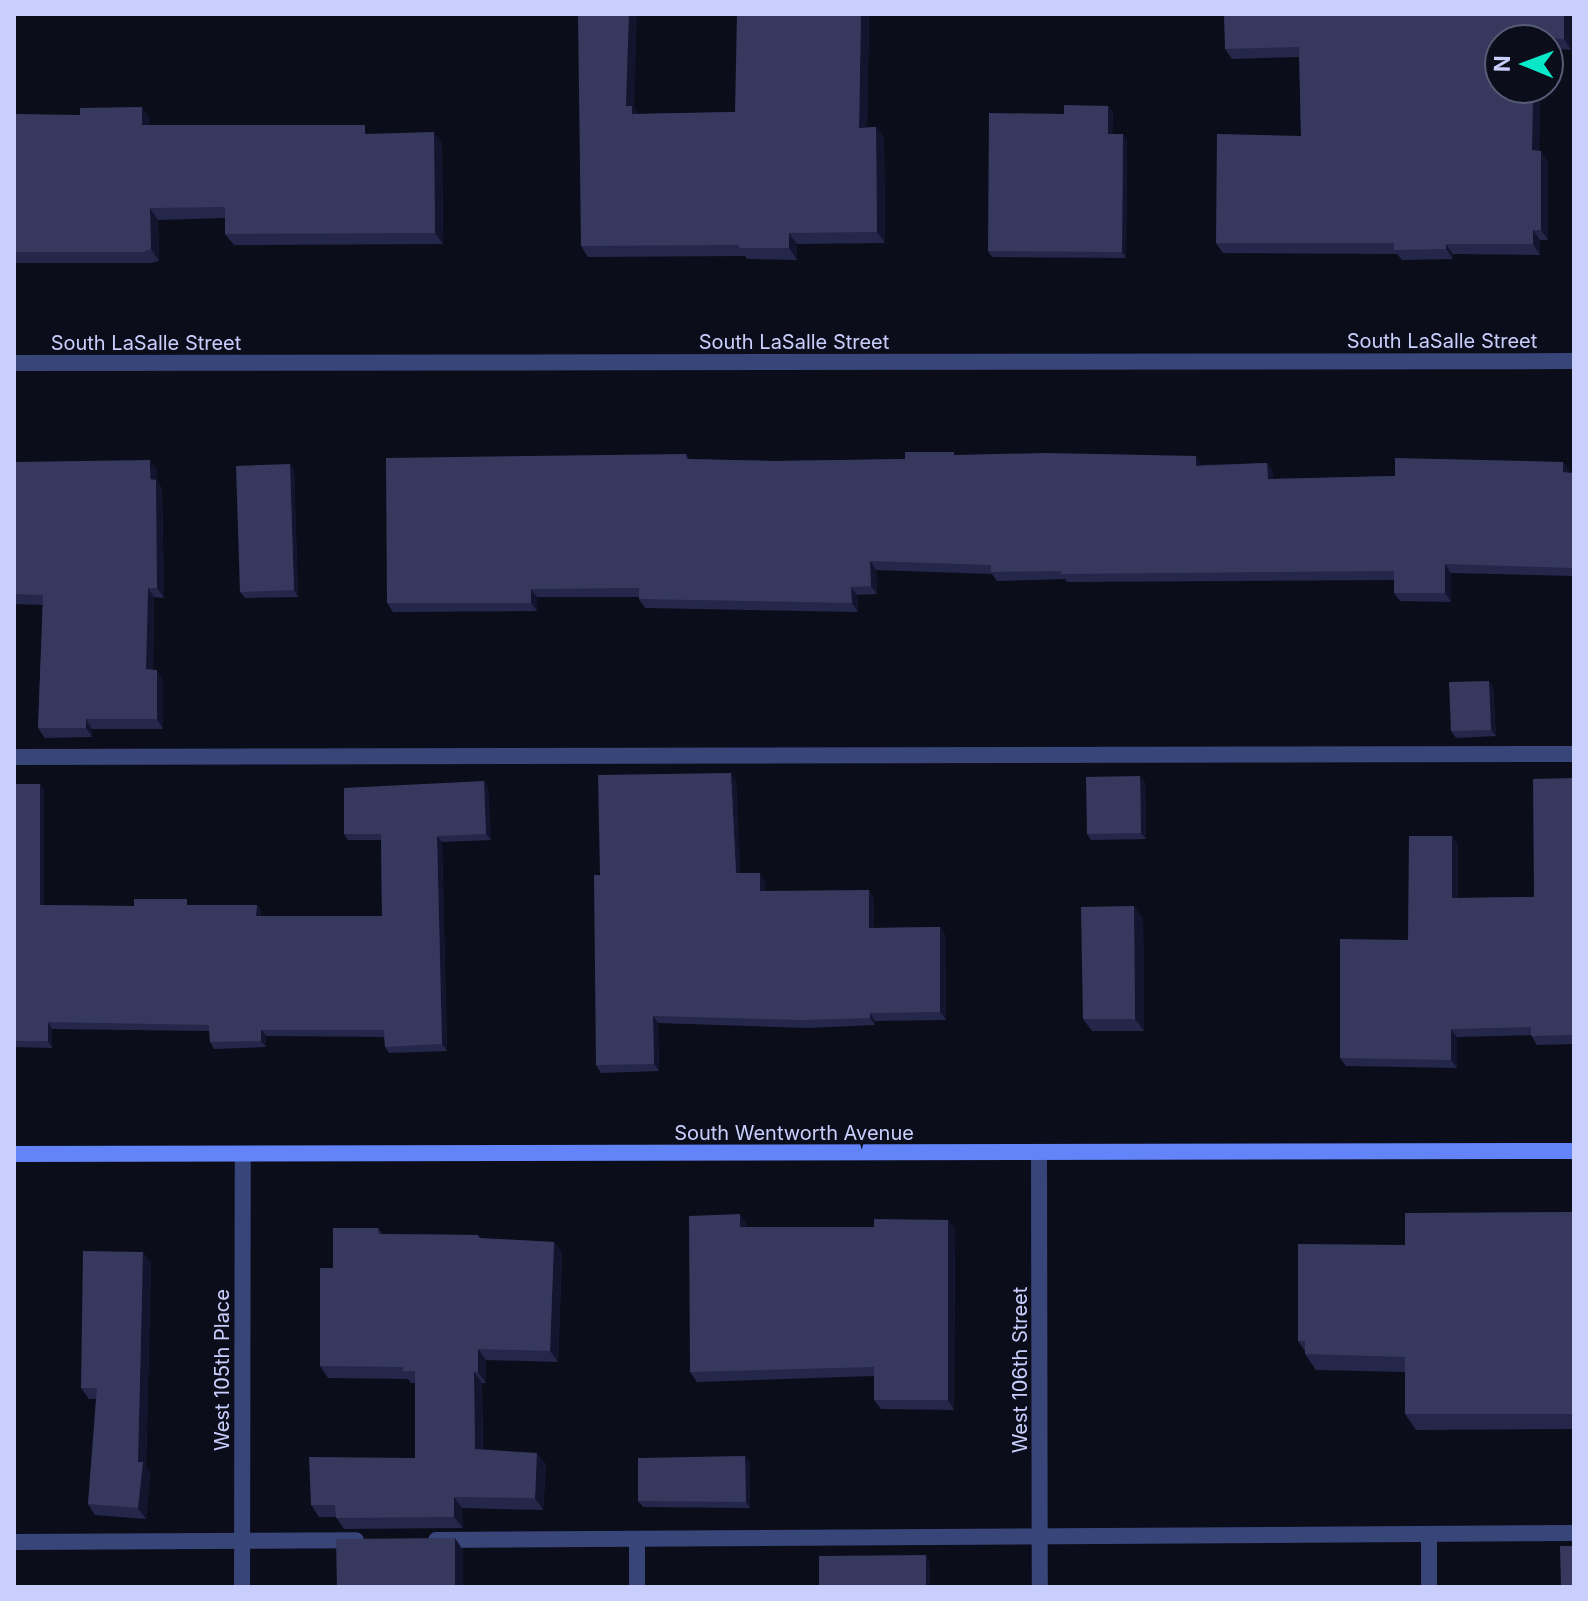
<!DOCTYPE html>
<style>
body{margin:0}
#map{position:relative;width:1588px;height:1601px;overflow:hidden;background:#0c0d1b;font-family:Inter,sans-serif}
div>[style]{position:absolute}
.lane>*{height:16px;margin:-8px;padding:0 8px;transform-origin:8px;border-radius:8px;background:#384579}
.street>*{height:16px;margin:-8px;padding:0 8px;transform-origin:8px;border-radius:8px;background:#384579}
.secondary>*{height:16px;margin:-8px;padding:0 8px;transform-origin:8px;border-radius:8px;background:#6383f9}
.wall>*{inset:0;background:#24274a}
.shaded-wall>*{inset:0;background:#13152f}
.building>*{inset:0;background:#36395d}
span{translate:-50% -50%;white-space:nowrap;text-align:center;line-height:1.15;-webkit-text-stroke:6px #0c0d1b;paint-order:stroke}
.street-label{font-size:20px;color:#c8cffd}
.frame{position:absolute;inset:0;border:16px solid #c8cffd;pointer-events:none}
.north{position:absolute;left:1484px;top:24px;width:80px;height:80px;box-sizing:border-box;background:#0c0d1b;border:2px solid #575b75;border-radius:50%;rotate:271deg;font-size:22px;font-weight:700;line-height:32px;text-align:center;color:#c8cffd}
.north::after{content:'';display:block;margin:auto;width:28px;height:36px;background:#09e9c9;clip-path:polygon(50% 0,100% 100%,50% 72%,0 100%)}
</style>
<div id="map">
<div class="lane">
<div style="left:14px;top:757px;width:1560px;rotate:-0.11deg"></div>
<div style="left:436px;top:1540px;width:1138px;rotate:-0.35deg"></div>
<div style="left:14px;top:1542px;width:342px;rotate:-0.3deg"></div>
<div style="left:637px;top:1587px;width:48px;rotate:-90deg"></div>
<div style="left:1429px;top:1587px;width:52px;rotate:-90deg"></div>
</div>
<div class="street">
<div style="left:14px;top:363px;width:1560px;rotate:-0.07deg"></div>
<div style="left:1039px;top:1152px;width:435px;rotate:89.9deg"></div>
<div style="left:242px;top:1587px;width:433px;rotate:-89.9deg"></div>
</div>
<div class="secondary">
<div style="left:14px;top:1154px;width:1560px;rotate:-0.11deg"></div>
</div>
<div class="wall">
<div style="clip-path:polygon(869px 14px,867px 127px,876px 127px,884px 138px,885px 243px,797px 244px,797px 260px,747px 259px,745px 256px,588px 257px,581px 246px,634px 109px,638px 114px,735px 112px)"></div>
<div style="clip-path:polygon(1571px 14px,1571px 50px,1548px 48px,1548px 40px,1500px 40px,1500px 88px,1540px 88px,1539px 151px,1548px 161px,1548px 240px,1540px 240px,1540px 255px,1453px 254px,1453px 259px,1402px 260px,1397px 254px,1223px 253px,1216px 243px,1301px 136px,1299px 57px,1232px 59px,1225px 49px)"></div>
<div style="clip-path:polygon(1108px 106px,1113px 113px,1112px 134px,1123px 134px,1127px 141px,1126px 258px,992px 257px,988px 251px,1064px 114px)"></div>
<div style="clip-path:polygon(14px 114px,150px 119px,150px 125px,371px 134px,442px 143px,443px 244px,234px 245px,225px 234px,225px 218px,158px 220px,159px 261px,151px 263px,14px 263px)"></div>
<div style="clip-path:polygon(686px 454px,689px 459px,776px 461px,905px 459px,956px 455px,1202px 465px,1267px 463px,1273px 471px,1273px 479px,1395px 476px,1563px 462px,1569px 470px,1574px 576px,1451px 573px,1451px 602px,1400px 601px,1394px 593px,1394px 580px,1067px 582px,1065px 579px,997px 581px,992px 574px,876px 570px,877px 594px,857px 595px,858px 612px,645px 608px,639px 599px,639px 597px,537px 597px,537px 611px,393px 612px,387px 603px)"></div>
<div style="clip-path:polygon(14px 462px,157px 470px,157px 481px,162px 489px,164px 598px,154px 597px,153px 670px,163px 680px,163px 729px,92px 729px,92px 737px,45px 738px,38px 728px,43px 605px,14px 604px)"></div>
<div style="clip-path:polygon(290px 464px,294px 470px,298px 597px,245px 598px,240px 592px)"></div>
<div style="clip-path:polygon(1493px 687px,1496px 736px,1456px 738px,1451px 731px)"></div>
<div style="clip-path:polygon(1140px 776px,1145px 783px,1146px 839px,1091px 840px,1087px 834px)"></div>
<div style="clip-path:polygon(1574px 778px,1574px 1044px,1537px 1045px,1531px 1035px,1457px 1037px,1457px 1068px,1346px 1066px,1340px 1058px,1408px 940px,1452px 836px,1458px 845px,1458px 898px,1534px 897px)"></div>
<div style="clip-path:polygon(484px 781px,488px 788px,491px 840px,442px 842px,447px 1051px,389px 1053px,385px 1047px,384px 1037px,266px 1036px,266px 1047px,214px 1049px,210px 1042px,209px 1031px,52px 1029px,52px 1048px,14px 1047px,14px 784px,40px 784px,44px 790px,44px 905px,134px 906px,257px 905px,261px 912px,261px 916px,382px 916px,381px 840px,348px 840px,344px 834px)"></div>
<div style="clip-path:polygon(736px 781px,740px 873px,765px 881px,765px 891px,874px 898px,874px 928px,940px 927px,945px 935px,946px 1020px,875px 1021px,875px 1025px,809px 1028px,658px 1023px,659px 1071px,601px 1073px,596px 1065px,600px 875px)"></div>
<div style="clip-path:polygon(1143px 918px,1144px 1031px,1092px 1031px,1083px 1019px)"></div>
<div style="clip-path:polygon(1574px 1212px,1574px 1429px,1416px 1430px,1405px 1414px,1405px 1372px,1316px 1370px,1305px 1354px,1305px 1351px,1298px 1341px,1405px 1245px)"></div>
<div style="clip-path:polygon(948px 1220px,955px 1229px,954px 1410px,881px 1409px,874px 1400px,874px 1376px,697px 1382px,690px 1372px,747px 1224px,747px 1227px,874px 1227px)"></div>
<div style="clip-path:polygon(378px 1228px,382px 1234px,478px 1235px,481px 1238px,554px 1242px,562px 1253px,558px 1362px,486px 1360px,486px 1383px,482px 1383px,483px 1450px,546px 1464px,543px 1510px,462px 1508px,463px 1528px,344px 1529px,336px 1517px,319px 1517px,311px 1505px,415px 1458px,415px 1383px,411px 1383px,408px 1379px,328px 1378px,320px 1366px,333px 1268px)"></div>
<div style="clip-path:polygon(151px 1263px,146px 1467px,150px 1473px,146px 1519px,95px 1515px,88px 1504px,96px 1399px,89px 1399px,81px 1388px)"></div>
<div style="clip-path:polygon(750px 1462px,750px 1508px,643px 1507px,638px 1501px)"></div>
</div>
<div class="shaded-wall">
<div style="clip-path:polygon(629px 14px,637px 14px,634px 109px,640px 117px,640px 125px,626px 106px)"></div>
<div style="clip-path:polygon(861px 14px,869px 14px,867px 139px,859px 128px)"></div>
<div style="clip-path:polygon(1564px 14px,1571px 14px,1571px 50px,1564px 39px)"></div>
<div style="clip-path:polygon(1533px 88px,1540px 88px,1539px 161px,1532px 150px)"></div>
<div style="clip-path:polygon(1108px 106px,1113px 113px,1112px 140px,1108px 134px)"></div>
<div style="clip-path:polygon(142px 107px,150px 119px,150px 137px,142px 125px)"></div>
<div style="clip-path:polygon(876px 127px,884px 138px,885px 243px,877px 232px)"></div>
<div style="clip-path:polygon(434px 132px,442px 143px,443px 244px,435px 233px)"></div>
<div style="clip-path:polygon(1123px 134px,1127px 141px,1126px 258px,1122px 252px)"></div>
<div style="clip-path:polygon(1541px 151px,1548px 161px,1548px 240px,1541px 230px)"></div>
<div style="clip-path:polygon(150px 208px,158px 220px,159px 261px,151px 249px)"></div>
<div style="clip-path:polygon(1533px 230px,1540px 240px,1540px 255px,1533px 244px)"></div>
<div style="clip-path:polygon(789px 233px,797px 244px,797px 260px,789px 248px)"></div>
<div style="clip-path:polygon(1446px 244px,1453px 254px,1453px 259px,1446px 249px)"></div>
<div style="clip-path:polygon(1196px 456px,1202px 465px,1202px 474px,1196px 466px)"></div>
<div style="clip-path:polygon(150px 460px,157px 470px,157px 481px,162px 489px,164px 598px,157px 588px)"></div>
<div style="clip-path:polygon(1563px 462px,1569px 470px,1569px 481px,1563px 472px)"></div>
<div style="clip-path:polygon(1267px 463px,1273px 471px,1274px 488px,1268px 479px)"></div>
<div style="clip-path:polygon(290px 464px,294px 470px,298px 597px,294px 590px)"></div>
<div style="clip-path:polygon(870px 561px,876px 570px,877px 594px,871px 586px)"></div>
<div style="clip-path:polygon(1445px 564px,1451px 573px,1451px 602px,1445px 593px)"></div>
<div style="clip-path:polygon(851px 587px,857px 595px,858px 612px,852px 603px)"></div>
<div style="clip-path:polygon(148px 588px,154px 597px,153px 679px,146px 669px)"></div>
<div style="clip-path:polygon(531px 589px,537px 597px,537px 611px,531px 603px)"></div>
<div style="clip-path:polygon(157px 670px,163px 680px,163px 729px,157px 719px)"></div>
<div style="clip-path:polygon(1489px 681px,1493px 687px,1496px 736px,1491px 730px)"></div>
<div style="clip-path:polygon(86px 719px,92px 729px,92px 737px,86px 728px)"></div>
<div style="clip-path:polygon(731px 773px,736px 781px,741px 881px,736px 873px)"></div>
<div style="clip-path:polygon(1140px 776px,1145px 783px,1146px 839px,1141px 833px)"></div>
<div style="clip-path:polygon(484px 781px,488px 788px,491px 840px,486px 834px)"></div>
<div style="clip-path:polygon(40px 784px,44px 790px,44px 911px,40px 905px)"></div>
<div style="clip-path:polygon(437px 836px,442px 842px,447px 1051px,442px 1044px)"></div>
<div style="clip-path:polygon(1452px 836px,1458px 845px,1458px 906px,1452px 898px)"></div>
<div style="clip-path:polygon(760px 873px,765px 881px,765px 899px,760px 891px)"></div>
<div style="clip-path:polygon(869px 890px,874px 898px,874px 936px,869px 928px)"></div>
<div style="clip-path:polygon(257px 905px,261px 912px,260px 922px,256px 916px)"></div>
<div style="clip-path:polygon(1134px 906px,1143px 918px,1144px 1031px,1135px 1019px)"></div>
<div style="clip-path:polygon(940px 927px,945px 935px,946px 1020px,940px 1012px)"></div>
<div style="clip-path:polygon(870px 1013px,875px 1021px,875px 1025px,870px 1018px)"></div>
<div style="clip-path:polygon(653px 1016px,658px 1023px,659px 1071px,654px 1064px)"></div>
<div style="clip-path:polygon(48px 1022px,52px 1029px,52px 1048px,48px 1041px)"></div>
<div style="clip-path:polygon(1451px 1029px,1457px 1037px,1457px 1068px,1451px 1060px)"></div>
<div style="clip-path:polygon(261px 1030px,266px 1036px,266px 1047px,261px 1041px)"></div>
<div style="clip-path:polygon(740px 1214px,747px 1224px,747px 1237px,740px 1227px)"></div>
<div style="clip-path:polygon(948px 1220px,955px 1229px,954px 1410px,948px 1400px)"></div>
<div style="clip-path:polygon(554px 1242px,562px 1253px,558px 1362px,550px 1351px)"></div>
<div style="clip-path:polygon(143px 1252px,151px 1263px,146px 1467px,150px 1473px,146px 1519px,138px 1508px,138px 1462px)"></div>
<div style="clip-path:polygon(478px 1349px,486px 1360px,486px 1383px,478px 1372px)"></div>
<div style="clip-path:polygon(474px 1372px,482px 1383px,483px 1461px,475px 1449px)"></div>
<div style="clip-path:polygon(537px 1453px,546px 1464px,543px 1510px,535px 1498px)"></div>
<div style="clip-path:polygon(745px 1456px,750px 1462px,750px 1508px,746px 1502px)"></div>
<div style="clip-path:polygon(454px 1497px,462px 1508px,463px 1528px,454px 1517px)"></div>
<div style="clip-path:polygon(455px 1538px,463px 1550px,463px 1587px,455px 1587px)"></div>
<div style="clip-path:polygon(926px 1555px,930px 1562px,930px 1587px,926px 1587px)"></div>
</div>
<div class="building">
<div style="clip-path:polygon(578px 14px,629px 14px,626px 106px,632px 106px,632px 114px,735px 112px,737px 14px,861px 14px,859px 128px,876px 127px,877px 232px,789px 233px,789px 248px,739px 248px,739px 245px,581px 246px)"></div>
<div style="clip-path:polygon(1224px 14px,1564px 14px,1564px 39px,1534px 37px,1534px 40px,1500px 40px,1500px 88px,1533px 88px,1532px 150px,1541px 151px,1541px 230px,1533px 230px,1533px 244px,1446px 244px,1446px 249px,1394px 250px,1394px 243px,1216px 243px,1217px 134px,1301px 136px,1299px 47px,1225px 49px)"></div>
<div style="clip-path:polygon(1064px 105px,1108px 106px,1108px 134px,1123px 134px,1122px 252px,988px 251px,989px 113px,1064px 114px)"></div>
<div style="clip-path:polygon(142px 107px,142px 125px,365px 125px,365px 134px,434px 132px,435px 233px,225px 234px,225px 207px,150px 208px,151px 249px,143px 252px,14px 252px,14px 114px,80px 115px,80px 108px)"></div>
<div style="clip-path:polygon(905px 452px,954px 452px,954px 455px,1046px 453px,1196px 456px,1196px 466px,1267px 463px,1268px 479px,1395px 476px,1395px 458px,1563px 462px,1563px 472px,1574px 473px,1574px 568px,1445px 564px,1445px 593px,1394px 593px,1394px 571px,1061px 574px,1061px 571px,991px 572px,991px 565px,870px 561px,871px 586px,851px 587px,852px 603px,639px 599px,639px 588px,531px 589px,531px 603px,387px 603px,386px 458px,686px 454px,686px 459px,776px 461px,905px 459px)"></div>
<div style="clip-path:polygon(150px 460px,150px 479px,156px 480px,157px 588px,148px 588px,146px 669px,157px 670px,157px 719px,86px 719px,86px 728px,38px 728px,43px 595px,14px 594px,14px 462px)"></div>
<div style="clip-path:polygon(290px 464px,294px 590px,240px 592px,236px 466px)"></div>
<div style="clip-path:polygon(1489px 681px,1491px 730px,1451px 731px,1449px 682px)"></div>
<div style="clip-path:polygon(731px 773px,736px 873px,760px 873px,760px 891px,869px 890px,869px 928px,940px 927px,940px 1012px,870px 1013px,870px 1018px,804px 1020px,653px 1016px,654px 1064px,596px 1065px,594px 875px,600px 875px,598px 775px)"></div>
<div style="clip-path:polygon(1140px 776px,1141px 833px,1087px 834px,1086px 777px)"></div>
<div style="clip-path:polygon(1574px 778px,1574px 1035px,1531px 1036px,1531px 1027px,1451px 1029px,1451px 1060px,1340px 1058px,1340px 939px,1408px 940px,1409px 836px,1452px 836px,1452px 898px,1534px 897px,1533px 779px)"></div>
<div style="clip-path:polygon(484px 781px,486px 834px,437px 836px,442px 1044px,385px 1047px,384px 1030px,261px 1030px,261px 1041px,210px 1042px,209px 1025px,48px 1022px,48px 1041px,14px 1041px,14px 784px,40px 784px,40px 905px,134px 906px,134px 899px,187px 899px,187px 905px,257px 905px,256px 916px,382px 916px,381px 834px,344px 834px,344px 788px)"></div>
<div style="clip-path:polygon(1134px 906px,1135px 1019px,1083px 1019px,1081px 907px)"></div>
<div style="clip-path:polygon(1574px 1212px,1574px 1426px,1574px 1414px,1405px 1414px,1405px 1357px,1305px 1354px,1305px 1341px,1298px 1341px,1298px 1244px,1405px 1245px,1405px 1213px)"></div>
<div style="clip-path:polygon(740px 1214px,740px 1227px,874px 1227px,874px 1219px,948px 1220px,948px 1400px,874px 1400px,874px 1367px,690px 1372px,689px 1216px)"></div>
<div style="clip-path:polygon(333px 1228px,378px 1228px,378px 1234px,478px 1235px,478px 1238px,554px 1242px,550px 1351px,478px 1349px,478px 1372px,474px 1372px,475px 1449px,537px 1453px,535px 1498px,454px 1497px,454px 1517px,336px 1518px,335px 1505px,311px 1505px,309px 1457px,415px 1458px,415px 1371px,403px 1371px,403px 1367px,320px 1366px,320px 1268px,333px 1268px)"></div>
<div style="clip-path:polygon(83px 1251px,143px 1252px,138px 1462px,143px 1462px,138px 1508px,88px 1504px,97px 1388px,81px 1388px)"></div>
<div style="clip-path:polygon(745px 1456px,746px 1502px,638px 1501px,638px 1458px)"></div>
<div style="clip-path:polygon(455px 1538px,455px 1587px,337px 1587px,336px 1539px)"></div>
<div style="clip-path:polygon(1560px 1546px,1574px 1546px,1574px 1587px,1561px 1587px)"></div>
<div style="clip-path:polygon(926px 1555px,926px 1587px,819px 1587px,819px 1556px)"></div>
</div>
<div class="street-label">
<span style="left:1442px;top:341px">South LaSalle Street</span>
<span style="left:794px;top:342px">South LaSalle Street</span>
<span style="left:146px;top:343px">South LaSalle Street</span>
<span style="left:794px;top:1133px">South Wentworth Avenue</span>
<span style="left:222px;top:1370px;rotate:-90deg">West 105th Place</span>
<span style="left:1020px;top:1370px;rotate:-90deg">West 106th Street</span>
</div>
<div class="frame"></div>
<div class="north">N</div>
</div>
